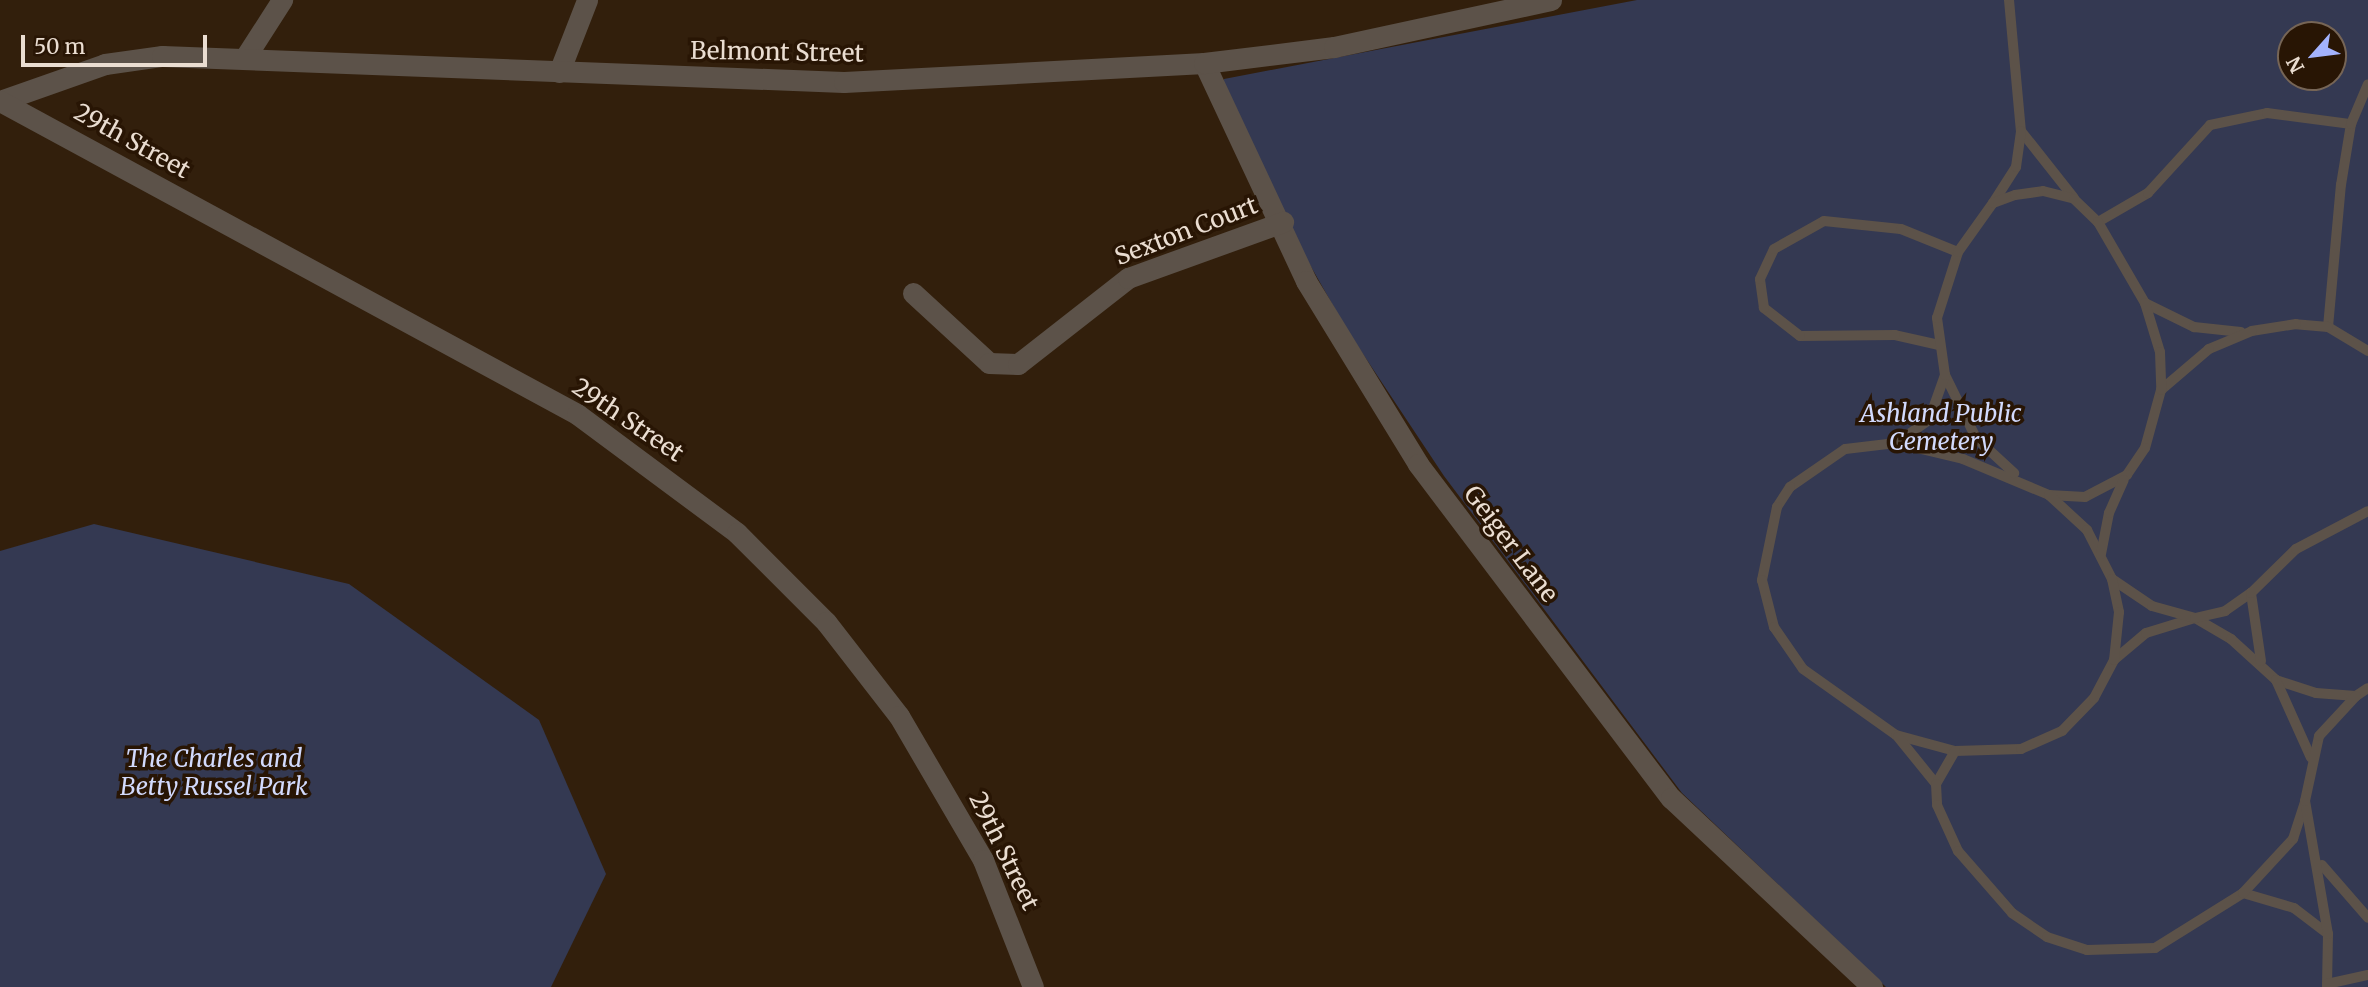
<!DOCTYPE html>
<style>
body{margin:0}
#map{position:relative;width:2368px;height:987px;overflow:hidden;background:#321f0c;font-family:Merriweather,serif}
div>[style]{position:absolute}
.green>*{inset:0;background:#343952}
.service>*{height:10px;margin:-5px;padding:0 5px;transform-origin:5px;border-radius:5px;background:#5c5249}
.minor>*{height:21px;margin:-10.5px;padding:0 10.5px;transform-origin:10.5px;border-radius:10.5px;background:#5c5249}
.tertiary>*{height:21px;margin:-10.5px;padding:0 10.5px;transform-origin:10.5px;border-radius:10.5px;background:#5c5249}
span{translate:-50% -50%;white-space:nowrap;text-align:center;line-height:1.15;-webkit-text-stroke:7px #281504;paint-order:stroke}
.street-label{font-size:24px;color:#eaddd1}
.park-label{font-size:24px;color:#d2dafd;font-style:italic}
.north{position:absolute;left:2277px;top:21px;width:70px;height:70px;box-sizing:border-box;background:#281504;border:2px solid #766556;border-radius:50%;rotate:242deg;font-size:19px;font-weight:700;line-height:28px;text-align:center;color:#eaddd1}
.north::after{content:'';display:block;margin:auto;width:24px;height:32px;background:#a3b2fd;clip-path:polygon(50% 0,100% 100%,50% 72%,0 100%)}
.scale{position:absolute;left:21px;top:35px;width:186px;height:32px;box-sizing:border-box;border:4px solid #eaddd1;border-top:0;padding-left:9px;font-size:21px;line-height:24px;white-space:nowrap;color:#eaddd1;-webkit-text-stroke:5px #281504;paint-order:stroke}
</style>
<div id="map">
<div class="green">
<div style="clip-path:polygon(evenodd,1637px 0,2368px 0,2368px 987px,1886px 987px,1682px 793px,1444px 476px,1347px 330px,1289px 228px,1221px 90px,1224px 79px,1637px 0,2291px 35px,2333px 35px,2333px 77px,2291px 77px,2291px 35px)"></div>
<div style="clip-path:polygon(94px 524px,349px 584px,539px 720px,606px 874px,551px 987px,0 987px,0 551px)"></div>
</div>
<div class="service">
<div style="left:2009px;top:0;width:132px;rotate:84.8deg"></div>
<div style="left:2021px;top:131px;width:85px;rotate:51.7deg"></div>
<div style="left:1993px;top:203px;width:43px;rotate:-57.4deg"></div>
<div style="left:2016px;top:167px;width:36px;rotate:-82deg"></div>
<div style="left:2098px;top:222px;width:58px;rotate:-30.1deg"></div>
<div style="left:2148px;top:193px;width:92px;rotate:-47.6deg"></div>
<div style="left:2210px;top:125px;width:58px;rotate:-11.9deg"></div>
<div style="left:2267px;top:113px;width:85px;rotate:7.5deg"></div>
<div style="left:2145px;top:303px;width:55px;rotate:26.1deg"></div>
<div style="left:2194px;top:327px;width:47px;rotate:6.1deg"></div>
<div style="left:2328px;top:327px;width:143px;rotate:-84.8deg"></div>
<div style="left:2341px;top:185px;width:62px;rotate:-80.7deg"></div>
<div style="left:2351px;top:124px;width:43px;rotate:-67deg"></div>
<div style="left:1939px;top:345px;width:45px;rotate:-167.2deg"></div>
<div style="left:1895px;top:335px;width:95px;rotate:179.4deg"></div>
<div style="left:1800px;top:336px;width:46px;rotate:-142.1deg"></div>
<div style="left:1764px;top:308px;width:29px;rotate:-98deg"></div>
<div style="left:1760px;top:279px;width:33px;rotate:-65deg"></div>
<div style="left:1774px;top:249px;width:57px;rotate:-29.2deg"></div>
<div style="left:1824px;top:221px;width:77px;rotate:5.9deg"></div>
<div style="left:1901px;top:229px;width:61px;rotate:22deg"></div>
<div style="left:2368px;top:351px;width:47px;rotate:-149deg"></div>
<div style="left:2328px;top:327px;width:32px;rotate:-175deg"></div>
<div style="left:2296px;top:324px;width:45px;rotate:171deg"></div>
<div style="left:2252px;top:331px;width:47px;rotate:157.3deg"></div>
<div style="left:2209px;top:349px;width:63px;rotate:139.5deg"></div>
<div style="left:2161px;top:390px;width:60px;rotate:105.4deg"></div>
<div style="left:2145px;top:448px;width:32px;rotate:124deg"></div>
<div style="left:2127px;top:475px;width:47px;rotate:152.4deg"></div>
<div style="left:2085px;top:497px;width:36px;rotate:-177deg"></div>
<div style="left:2049px;top:495px;width:93px;rotate:-157.3deg"></div>
<div style="left:1963px;top:459px;width:69px;rotate:-166.6deg"></div>
<div style="left:1896px;top:443px;width:51px;rotate:173.3deg"></div>
<div style="left:1845px;top:449px;width:67px;rotate:145.4deg"></div>
<div style="left:1790px;top:487px;width:24px;rotate:123deg"></div>
<div style="left:1777px;top:507px;width:75px;rotate:101.6deg"></div>
<div style="left:1762px;top:580px;width:49px;rotate:75.7deg"></div>
<div style="left:1774px;top:627px;width:51px;rotate:55.4deg"></div>
<div style="left:1803px;top:669px;width:114px;rotate:35.4deg"></div>
<div style="left:1896px;top:735px;width:61px;rotate:15.2deg"></div>
<div style="left:1955px;top:751px;width:66px;rotate:-1.7deg"></div>
<div style="left:2021px;top:749px;width:45px;rotate:-23.7deg"></div>
<div style="left:2062px;top:731px;width:46px;rotate:-45.9deg"></div>
<div style="left:2094px;top:698px;width:43px;rotate:-62.2deg"></div>
<div style="left:2114px;top:660px;width:42px;rotate:-40.2deg"></div>
<div style="left:2146px;top:633px;width:51px;rotate:-17deg"></div>
<div style="left:2195px;top:618px;width:42px;rotate:30.3deg"></div>
<div style="left:2231px;top:639px;width:61px;rotate:42.3deg"></div>
<div style="left:2276px;top:680px;width:42px;rotate:18deg"></div>
<div style="left:2316px;top:693px;width:40px;rotate:4.3deg"></div>
<div style="left:2356px;top:696px;width:14px;rotate:-34deg"></div>
<div style="left:1945px;top:375px;width:70px;rotate:63.8deg"></div>
<div style="left:1976px;top:438px;width:52px;rotate:42.6deg"></div>
<div style="left:1896px;top:443px;width:40px;rotate:-34.9deg"></div>
<div style="left:1929px;top:420px;width:48px;rotate:-70.4deg"></div>
<div style="left:1945px;top:375px;width:58px;rotate:-98deg"></div>
<div style="left:1937px;top:318px;width:69px;rotate:-72.3deg"></div>
<div style="left:1958px;top:252px;width:60px;rotate:-54.5deg"></div>
<div style="left:1993px;top:203px;width:23px;rotate:-20deg"></div>
<div style="left:2015px;top:195px;width:28px;rotate:-8deg"></div>
<div style="left:2043px;top:191px;width:32px;rotate:14deg"></div>
<div style="left:2074px;top:199px;width:33px;rotate:44deg"></div>
<div style="left:2098px;top:222px;width:94px;rotate:59.9deg"></div>
<div style="left:2145px;top:303px;width:51px;rotate:73deg"></div>
<div style="left:2160px;top:352px;width:38px;rotate:88deg"></div>
<div style="left:2049px;top:495px;width:52px;rotate:42.6deg"></div>
<div style="left:2087px;top:530px;width:55px;rotate:63deg"></div>
<div style="left:2112px;top:579px;width:48px;rotate:34deg"></div>
<div style="left:2152px;top:606px;width:45px;rotate:15.6deg"></div>
<div style="left:2195px;top:618px;width:31px;rotate:-13deg"></div>
<div style="left:2225px;top:611px;width:32px;rotate:-35deg"></div>
<div style="left:2101px;top:554px;width:42px;rotate:-79deg"></div>
<div style="left:2109px;top:513px;width:36px;rotate:-66deg"></div>
<div style="left:2112px;top:579px;width:34px;rotate:78deg"></div>
<div style="left:2119px;top:612px;width:48px;rotate:95.9deg"></div>
<div style="left:2261px;top:661px;width:69px;rotate:-98.4deg"></div>
<div style="left:2251px;top:593px;width:63px;rotate:-44.4deg"></div>
<div style="left:2296px;top:549px;width:81px;rotate:-27.8deg"></div>
<div style="left:2276px;top:680px;width:85px;rotate:65.8deg"></div>
<div style="left:1898px;top:737px;width:60px;rotate:51deg"></div>
<div style="left:1955px;top:751px;width:38px;rotate:120deg"></div>
<div style="left:1936px;top:784px;width:21px;rotate:87deg"></div>
<div style="left:1937px;top:805px;width:51px;rotate:65.5deg"></div>
<div style="left:1958px;top:851px;width:82px;rotate:48.9deg"></div>
<div style="left:2012px;top:913px;width:42px;rotate:34.4deg"></div>
<div style="left:2047px;top:937px;width:42px;rotate:18deg"></div>
<div style="left:2087px;top:950px;width:68px;rotate:-1.7deg"></div>
<div style="left:2155px;top:948px;width:104px;rotate:-32deg"></div>
<div style="left:2243px;top:893px;width:53px;rotate:16.4deg"></div>
<div style="left:2294px;top:908px;width:43px;rotate:37.4deg"></div>
<div style="left:2328px;top:934px;width:53px;rotate:91.1deg"></div>
<div style="left:2322px;top:865px;width:70px;rotate:49deg"></div>
<div style="left:2243px;top:893px;width:74px;rotate:-47.2deg"></div>
<div style="left:2293px;top:839px;width:39px;rotate:-72deg"></div>
<div style="left:2328px;top:934px;width:135px;rotate:-99.8deg"></div>
<div style="left:2305px;top:801px;width:66px;rotate:-77.8deg"></div>
<div style="left:2319px;top:736px;width:54px;rotate:-47.2deg"></div>
<div style="left:2327px;top:984px;width:42px;rotate:-12.4deg"></div>
</div>
<div class="minor">
<div style="left:246px;top:56px;width:67px;rotate:-57.3deg"></div>
<div style="left:1204px;top:63px;width:241px;rotate:64.9deg"></div>
<div style="left:1306px;top:281px;width:215px;rotate:58.5deg"></div>
<div style="left:1418px;top:464px;width:419px;rotate:52.9deg"></div>
<div style="left:1671px;top:798px;width:276px;rotate:43.2deg"></div>
<div style="left:559px;top:72px;width:77px;rotate:-68.7deg"></div>
<div style="left:3px;top:100px;width:108px;rotate:-19.4deg"></div>
<div style="left:105px;top:64px;width:58px;rotate:-8deg"></div>
<div style="left:162px;top:56px;width:682px;rotate:2.18deg"></div>
<div style="left:844px;top:82px;width:361px;rotate:-3deg"></div>
<div style="left:1204px;top:63px;width:131px;rotate:-7deg"></div>
<div style="left:1334px;top:47px;width:222px;rotate:-12.2deg"></div>
<div style="left:913px;top:293px;width:103px;rotate:42.6deg"></div>
<div style="left:989px;top:363px;width:29px;rotate:2deg"></div>
<div style="left:1018px;top:364px;width:140px;rotate:-38deg"></div>
<div style="left:1128px;top:278px;width:165px;rotate:-19.9deg"></div>
</div>
<div class="tertiary">
<div style="left:0;top:101px;width:656px;rotate:28.48deg"></div>
<div style="left:577px;top:414px;width:199px;rotate:36.6deg"></div>
<div style="left:737px;top:533px;width:126px;rotate:45deg"></div>
<div style="left:826px;top:622px;width:119px;rotate:52.2deg"></div>
<div style="left:899px;top:716px;width:167px;rotate:59.7deg"></div>
<div style="left:983px;top:860px;width:136px;rotate:68.5deg"></div>
</div>
<div class="street-label">
<span style="left:777px;top:52px;rotate:1deg">Belmont Street</span>
<span style="left:132px;top:141px;rotate:29deg">29th Street</span>
<span style="left:1186px;top:231px;rotate:-21deg">Sexton Court</span>
<span style="left:628px;top:420px;rotate:34deg">29th Street</span>
<span style="left:1511px;top:544px;rotate:53deg">Geiger Lane</span>
<span style="left:1004px;top:851px;rotate:64deg">29th Street</span>
</div>
<div class="park-label">
<span style="left:1941px;top:428px">Ashland Public<br>Cemetery</span>
<span style="left:214px;top:773px">The Charles and<br>Betty Russel Park</span>
</div>
<div class="north">N</div>
<div class="scale">50 m</div>
</div>
